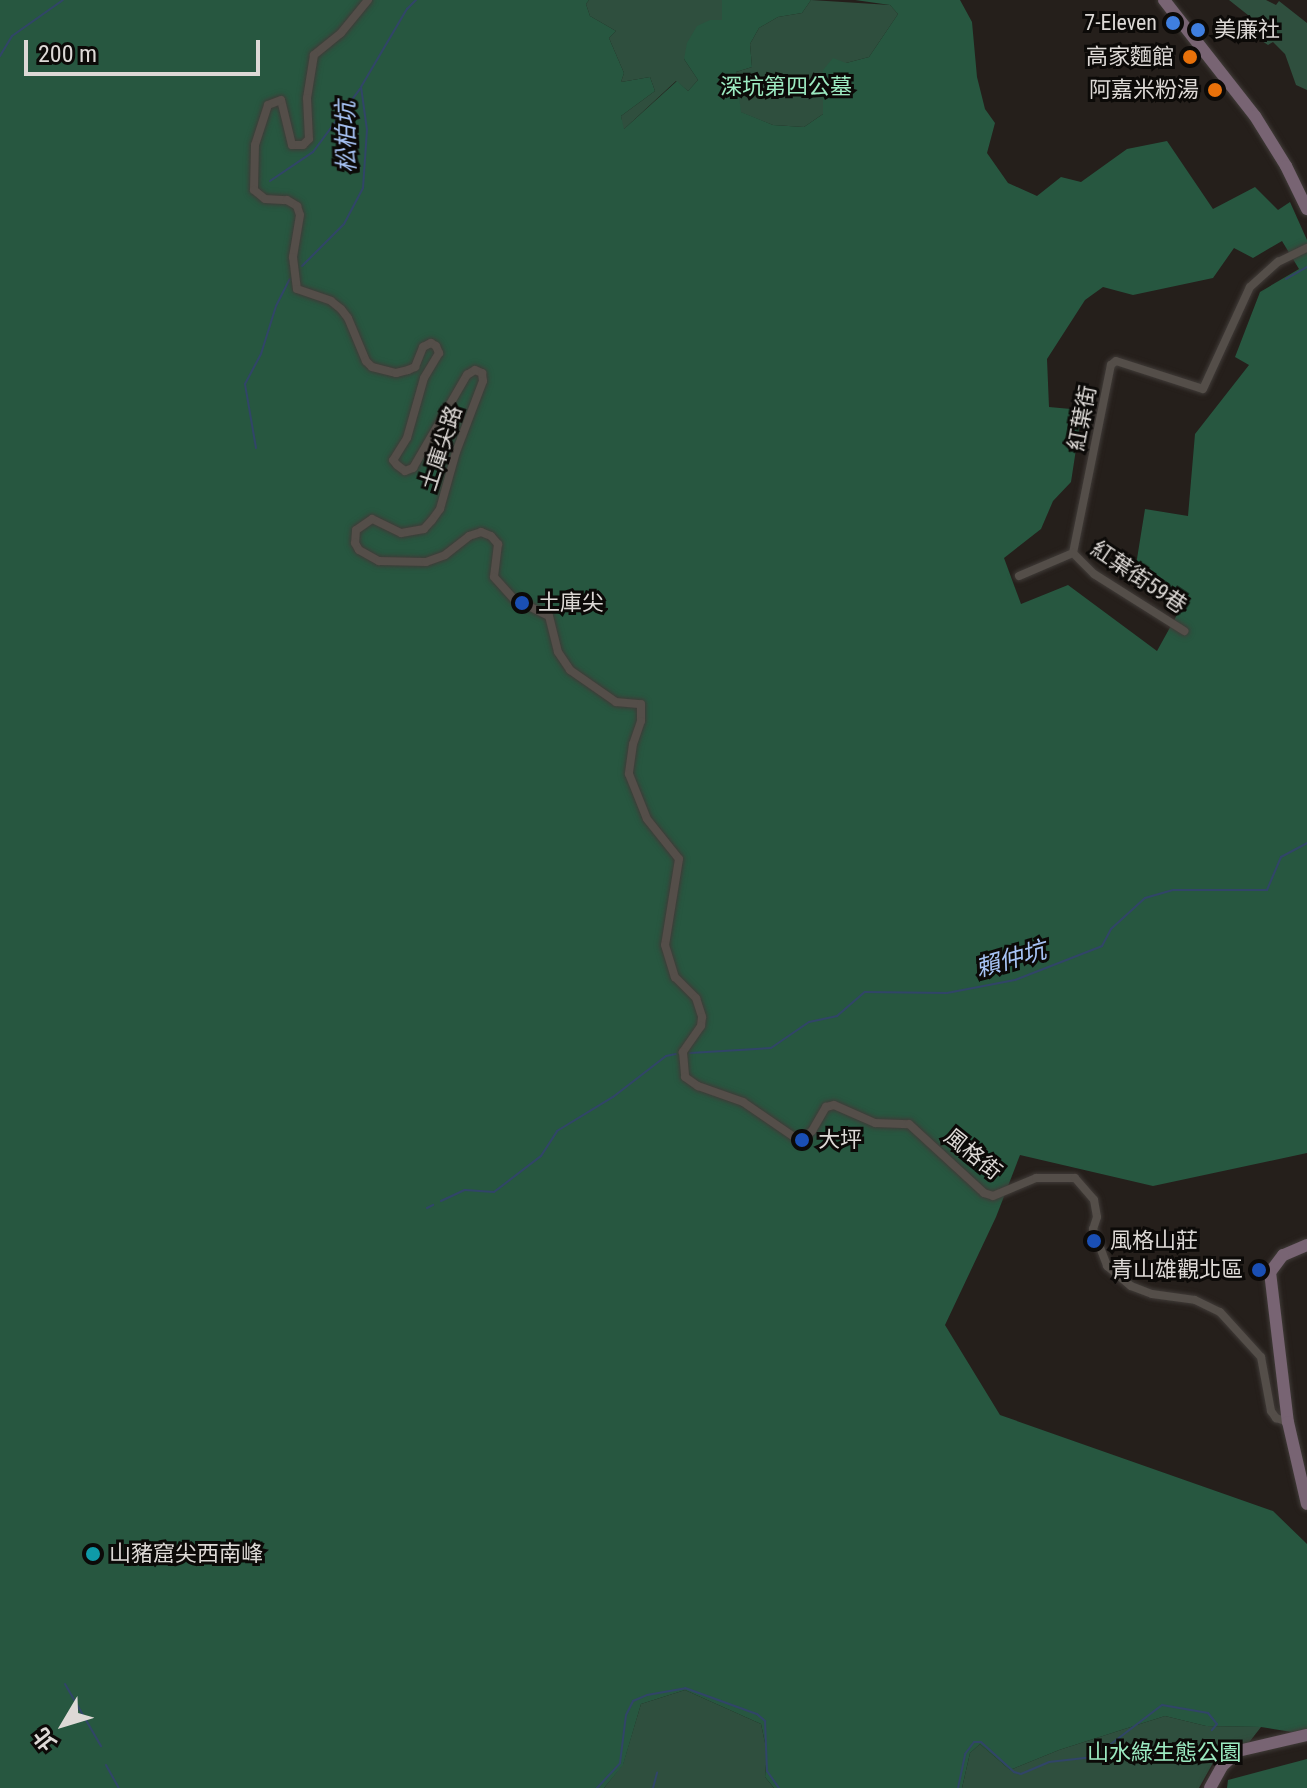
<!DOCTYPE html>
<meta charset="utf-8">
<style>
body{margin:0}
#map{position:relative;width:1307px;height:1788px;overflow:hidden;background:#251f1b;font-family:"Roboto Condensed","Noto Sans TC",sans-serif}
div>[style]{position:absolute}
.green>*{inset:0;background:#2f4f3e}
.forest>*{inset:0;background:#275740}
.stream>*{height:2px;margin:-1px;padding:0 1px;transform-origin:1px;border-radius:1px;background:#314568}
.roads{filter:drop-shadow(0 0 2px #403b38) drop-shadow(0 0 2px #403b38)}
.minor>*{height:8px;margin:-4px;padding:0 4px;transform-origin:4px;border-radius:4px;background:#544e49}
.secondary>*{height:12px;margin:-6px;padding:0 6px;transform-origin:6px;border-radius:6px;background:#786473}
.dots>*{width:22px;height:22px;translate:-50% -50%;box-sizing:border-box;border:4px solid #0c0a08;border-radius:50%}
span{translate:-50% -50%;white-space:nowrap;text-align:center;line-height:1.15;-webkit-text-stroke:6px #0c0a08;paint-order:stroke}
.poi-label{font-size:22px;color:#ddd9d6}
.right{translate:-100% -50%;text-align:right}
.left{translate:0 -50%;text-align:left}
.park-label{font-size:22px;color:#9ceac1}
.street-label{font-size:22px;color:#ddd9d6}
.water-label{font-size:24px;color:#a7c3f5;font-style:italic}
.north{position:absolute;left:24px;top:1684px;width:80px;height:80px;-webkit-text-stroke:6px #0c0a08;paint-order:stroke;rotate:232deg;font-size:22px;font-weight:700;line-height:32px;text-align:center;color:#ddd9d6}
.north::after{content:'';display:block;margin:auto;width:28px;height:36px;background:#ddd9d6;clip-path:polygon(50% 0,100% 100%,50% 72%,0 100%)}
.scale{position:absolute;left:24px;top:40px;width:236px;height:36px;box-sizing:border-box;border:4px solid #ddd9d6;border-top:0;padding-left:10px;font-size:24px;line-height:28px;white-space:nowrap;color:#ddd9d6;-webkit-text-stroke:6px #0c0a08;paint-order:stroke}
</style>
<div id="map">
<div class="green">
<div style="clip-path:polygon(589px 0,722px 0,722px 20px,684px 59px,698px 80px,688px 91px,676px 81px,623px 130px,621px 116px,655px 91px,650px 77px,621px 82px,624px 73px,609px 38px,616px 31px,590px 16px,586px 4px)"></div>
<div style="clip-path:polygon(811px 0,890px 5px,898px 14px,869px 57px,846px 63px,824px 95px,823px 114px,804px 127px,773px 125px,740px 112px,736px 72px,752px 67px,750px 44px,759px 28px,778px 17px,802px 13px)"></div>
<div style="clip-path:polygon(1229px 0,1266px 0,1276px 5px,1279px 1px,1307px 23px,1307px 90px,1296px 85px,1285px 54px,1273px 42px,1268px 45px,1256px 37px,1261px 30px,1258px 23px)"></div>
<div style="clip-path:polygon(685px 1690px,761px 1724px,767px 1752px,765px 1777px,774px 1788px,604px 1788px,623px 1764px,641px 1704px)"></div>
<div style="clip-path:polygon(1165px 1716px,1206px 1726px,1261px 1727px,1247px 1745px,1213px 1763px,1199px 1788px,962px 1788px,970px 1753px,980px 1744px,1010px 1770px,1059px 1750px)"></div>
</div>
<div class="forest">
<div style="clip-path:polygon(evenodd,0 0,589px 0,586px 4px,590px 16px,616px 31px,609px 38px,624px 73px,621px 82px,650px 77px,655px 91px,621px 116px,624px 129px,677px 81px,688px 91px,698px 80px,684px 59px,687px 43px,697px 26px,710px 20px,722px 20px,722px 0,811px 0,802px 13px,778px 17px,759px 28px,750px 44px,752px 67px,736px 72px,741px 112px,773px 125px,804px 127px,823px 114px,823px 70px,833px 58px,846px 63px,869px 57px,898px 14px,890px 5px,855px 0,960px 0,972px 22px,977px 77px,985px 109px,995px 123px,987px 153px,1008px 183px,1037px 196px,1061px 177px,1081px 182px,1127px 149px,1167px 141px,1213px 209px,1255px 187px,1278px 210px,1290px 202px,1307px 240px,1307px 1153px,1153px 1186px,1020px 1155px,996px 1217px,945px 1325px,1000px 1415px,1273px 1511px,1307px 1544px,1307px 1729px,1292px 1732px,1261px 1727px,1206px 1726px,1165px 1716px,1059px 1750px,1010px 1770px,980px 1744px,970px 1753px,962px 1788px,774px 1788px,765px 1777px,767px 1752px,761px 1724px,685px 1690px,641px 1704px,623px 1765px,604px 1788px,0 1788px,0 0,1282px 241px,1299px 269px,1260px 292px,1235px 357px,1249px 365px,1195px 434px,1188px 516px,1145px 509px,1136px 565px,1184px 602px,1157px 651px,1068px 585px,1021px 604px,1004px 558px,1041px 529px,1053px 501px,1071px 482px,1082px 410px,1049px 407px,1047px 359px,1085px 300px,1103px 287px,1133px 295px,1213px 278px,1234px 248px,1253px 258px,1282px 241px)"></div>
<div style="clip-path:polygon(1307px 1759px,1307px 1788px,1227px 1788px,1228px 1780px)"></div>
</div>
<div class="stream">
<div style="left:0;top:56px;width:23px;rotate:-59deg"></div>
<div style="left:12px;top:36px;width:62px;rotate:-35.2deg"></div>
<div style="left:270px;top:181px;width:52px;rotate:-34deg"></div>
<div style="left:313px;top:152px;width:79px;rotate:-53.3deg"></div>
<div style="left:302px;top:266px;width:59px;rotate:-45deg"></div>
<div style="left:344px;top:224px;width:41px;rotate:-62.2deg"></div>
<div style="left:363px;top:188px;width:58px;rotate:-86.1deg"></div>
<div style="left:367px;top:130px;width:43px;rotate:-97.9deg"></div>
<div style="left:361px;top:87px;width:91px;rotate:-59.5deg"></div>
<div style="left:407px;top:9px;width:13px;rotate:-45deg"></div>
<div style="left:1286px;top:279px;width:24px;rotate:-30deg"></div>
<div style="left:256px;top:448px;width:65px;rotate:-99.8deg"></div>
<div style="left:245px;top:384px;width:34px;rotate:-62deg"></div>
<div style="left:261px;top:354px;width:50px;rotate:-72.6deg"></div>
<div style="left:276px;top:306px;width:30px;rotate:-63deg"></div>
<div style="left:690px;top:1053px;width:81px;rotate:-3.5deg"></div>
<div style="left:771px;top:1048px;width:46px;rotate:-34.4deg"></div>
<div style="left:809px;top:1022px;width:29px;rotate:-12deg"></div>
<div style="left:837px;top:1016px;width:37px;rotate:-41deg"></div>
<div style="left:865px;top:992px;width:82px;rotate:0.7deg"></div>
<div style="left:947px;top:993px;width:69px;rotate:-10.8deg"></div>
<div style="left:1015px;top:980px;width:93px;rotate:-21.3deg"></div>
<div style="left:1102px;top:946px;width:19px;rotate:-62deg"></div>
<div style="left:1111px;top:929px;width:46px;rotate:-42.4deg"></div>
<div style="left:1145px;top:898px;width:29px;rotate:-16deg"></div>
<div style="left:1173px;top:890px;width:94px"></div>
<div style="left:1267px;top:890px;width:36px;rotate:-67deg"></div>
<div style="left:1281px;top:857px;width:30px;rotate:-28deg"></div>
<div style="left:441px;top:1201px;width:26px;rotate:-25deg"></div>
<div style="left:465px;top:1190px;width:29px;rotate:4deg"></div>
<div style="left:494px;top:1192px;width:59px;rotate:-37.5deg"></div>
<div style="left:541px;top:1156px;width:30px;rotate:-57deg"></div>
<div style="left:557px;top:1131px;width:66px;rotate:-31.3deg"></div>
<div style="left:613px;top:1097px;width:67px;rotate:-37.7deg"></div>
<div style="left:666px;top:1056px;width:10px;rotate:-11deg"></div>
<div style="left:427px;top:1208px;width:7px;rotate:-27deg"></div>
<div style="left:65px;top:1684px;width:72px;rotate:59.9deg"></div>
<div style="left:106px;top:1765px;width:26px;rotate:61deg"></div>
<div style="left:597px;top:1788px;width:34px;rotate:-47deg"></div>
<div style="left:620px;top:1763px;width:48px;rotate:-82.9deg"></div>
<div style="left:626px;top:1715px;width:16px;rotate:-63deg"></div>
<div style="left:633px;top:1701px;width:15px;rotate:-23deg"></div>
<div style="left:647px;top:1695px;width:39px;rotate:-10deg"></div>
<div style="left:685px;top:1688px;width:77px;rotate:19.9deg"></div>
<div style="left:757px;top:1714px;width:11px;rotate:41deg"></div>
<div style="left:765px;top:1721px;width:50px;rotate:87.7deg"></div>
<div style="left:767px;top:1771px;width:21px;rotate:55deg"></div>
<div style="left:653px;top:1788px;width:16px;rotate:-75deg"></div>
<div style="left:958px;top:1788px;width:35px;rotate:-78deg"></div>
<div style="left:965px;top:1754px;width:15px;rotate:-53deg"></div>
<div style="left:974px;top:1742px;width:7px"></div>
<div style="left:981px;top:1742px;width:45px;rotate:42.3deg"></div>
<div style="left:1014px;top:1772px;width:7px;rotate:16deg"></div>
<div style="left:1021px;top:1774px;width:30px;rotate:-23deg"></div>
<div style="left:1049px;top:1762px;width:45px;rotate:-6.3deg"></div>
<div style="left:1094px;top:1757px;width:86px;rotate:-37.4deg"></div>
<div style="left:1162px;top:1705px;width:47px;rotate:9.9deg"></div>
<div style="left:1208px;top:1713px;width:14px;rotate:51deg"></div>
<div style="left:1217px;top:1724px;width:8px;rotate:130deg"></div>
</div>
<div class="roads">
<div class="minor">
<div style="left:368px;top:0;width:43px;rotate:129.3deg"></div>
<div style="left:341px;top:33px;width:35px;rotate:141deg"></div>
<div style="left:314px;top:55px;width:44px;rotate:99.2deg"></div>
<div style="left:307px;top:98px;width:41px;rotate:87.2deg"></div>
<div style="left:309px;top:139px;width:8px;rotate:135deg"></div>
<div style="left:303px;top:145px;width:11px;rotate:180deg"></div>
<div style="left:292px;top:145px;width:46px;rotate:-103.7deg"></div>
<div style="left:281px;top:100px;width:14px;rotate:159deg"></div>
<div style="left:268px;top:105px;width:42px;rotate:108deg"></div>
<div style="left:255px;top:145px;width:45px;rotate:91.3deg"></div>
<div style="left:254px;top:190px;width:14px;rotate:39deg"></div>
<div style="left:265px;top:199px;width:22px;rotate:3deg"></div>
<div style="left:287px;top:200px;width:12px;rotate:31deg"></div>
<div style="left:297px;top:206px;width:9px;rotate:72deg"></div>
<div style="left:300px;top:215px;width:43px;rotate:99.5deg"></div>
<div style="left:293px;top:257px;width:32px;rotate:83deg"></div>
<div style="left:297px;top:289px;width:36px;rotate:19deg"></div>
<div style="left:331px;top:301px;width:13px;rotate:39deg"></div>
<div style="left:341px;top:309px;width:11px;rotate:52deg"></div>
<div style="left:348px;top:318px;width:47px;rotate:67.3deg"></div>
<div style="left:366px;top:361px;width:8px;rotate:45deg"></div>
<div style="left:372px;top:367px;width:25px;rotate:14deg"></div>
<div style="left:396px;top:373px;width:12px;rotate:-14deg"></div>
<div style="left:408px;top:370px;width:8px;rotate:-23deg"></div>
<div style="left:415px;top:367px;width:22px;rotate:-68deg"></div>
<div style="left:423px;top:347px;width:9px;rotate:-27deg"></div>
<div style="left:431px;top:343px;width:6px;rotate:31deg"></div>
<div style="left:436px;top:346px;width:8px;rotate:67deg"></div>
<div style="left:439px;top:353px;width:29px;rotate:121deg"></div>
<div style="left:424px;top:378px;width:62px;rotate:105.8deg"></div>
<div style="left:407px;top:438px;width:26px;rotate:122deg"></div>
<div style="left:393px;top:460px;width:6px;rotate:51deg"></div>
<div style="left:397px;top:465px;width:10px;rotate:37deg"></div>
<div style="left:405px;top:471px;width:9px;rotate:-21deg"></div>
<div style="left:413px;top:468px;width:108px;rotate:-59.9deg"></div>
<div style="left:467px;top:375px;width:9px;rotate:-32deg"></div>
<div style="left:475px;top:370px;width:8px;rotate:23deg"></div>
<div style="left:482px;top:373px;width:8px;rotate:83deg"></div>
<div style="left:483px;top:381px;width:76px;rotate:110.8deg"></div>
<div style="left:456px;top:452px;width:59px;rotate:105.7deg"></div>
<div style="left:440px;top:509px;width:14px;rotate:126deg"></div>
<div style="left:432px;top:520px;width:12px;rotate:132deg"></div>
<div style="left:424px;top:529px;width:23px;rotate:170deg"></div>
<div style="left:401px;top:533px;width:32px;rotate:-154deg"></div>
<div style="left:372px;top:519px;width:19px;rotate:145deg"></div>
<div style="left:356px;top:530px;width:13px;rotate:94deg"></div>
<div style="left:355px;top:543px;width:8px;rotate:60deg"></div>
<div style="left:359px;top:550px;width:23px;rotate:29deg"></div>
<div style="left:379px;top:561px;width:47px;rotate:1.2deg"></div>
<div style="left:426px;top:562px;width:20px;rotate:-20deg"></div>
<div style="left:445px;top:555px;width:31px;rotate:-38deg"></div>
<div style="left:469px;top:536px;width:13px;rotate:-18deg"></div>
<div style="left:481px;top:532px;width:11px;rotate:22deg"></div>
<div style="left:491px;top:536px;width:11px;rotate:49deg"></div>
<div style="left:498px;top:544px;width:33px;rotate:97deg"></div>
<div style="left:494px;top:577px;width:30px;rotate:48deg"></div>
<div style="left:514px;top:599px;width:39px;rotate:26deg"></div>
<div style="left:549px;top:616px;width:37px;rotate:76deg"></div>
<div style="left:558px;top:652px;width:22px;rotate:56deg"></div>
<div style="left:570px;top:670px;width:56px;rotate:34.8deg"></div>
<div style="left:616px;top:702px;width:25px;rotate:5deg"></div>
<div style="left:641px;top:704px;width:17px;rotate:90deg"></div>
<div style="left:641px;top:721px;width:24px;rotate:109deg"></div>
<div style="left:633px;top:744px;width:30px;rotate:98deg"></div>
<div style="left:629px;top:774px;width:48px;rotate:68.2deg"></div>
<div style="left:647px;top:819px;width:51px;rotate:51.3deg"></div>
<div style="left:679px;top:859px;width:87px;rotate:99.2deg"></div>
<div style="left:665px;top:945px;width:34px;rotate:73deg"></div>
<div style="left:675px;top:977px;width:30px;rotate:45deg"></div>
<div style="left:696px;top:998px;width:20px;rotate:72deg"></div>
<div style="left:702px;top:1017px;width:9px;rotate:96deg"></div>
<div style="left:701px;top:1026px;width:32px;rotate:125deg"></div>
<div style="left:683px;top:1052px;width:25px;rotate:85deg"></div>
<div style="left:685px;top:1077px;width:16px;rotate:35deg"></div>
<div style="left:698px;top:1086px;width:48px;rotate:19.6deg"></div>
<div style="left:743px;top:1102px;width:69px;rotate:34.4deg"></div>
<div style="left:800px;top:1141px;width:16px;rotate:-40deg"></div>
<div style="left:812px;top:1131px;width:28px;rotate:-60deg"></div>
<div style="left:826px;top:1107px;width:8px;rotate:-14deg"></div>
<div style="left:834px;top:1105px;width:45px;rotate:23.7deg"></div>
<div style="left:875px;top:1123px;width:34px;rotate:2deg"></div>
<div style="left:909px;top:1124px;width:102px;rotate:42.6deg"></div>
<div style="left:984px;top:1193px;width:9px;rotate:18deg"></div>
<div style="left:993px;top:1196px;width:47px;rotate:-22.7deg"></div>
<div style="left:1036px;top:1178px;width:39px"></div>
<div style="left:1075px;top:1178px;width:29px;rotate:49deg"></div>
<div style="left:1094px;top:1200px;width:17px;rotate:80deg"></div>
<div style="left:1097px;top:1217px;width:13px;rotate:108deg"></div>
<div style="left:1093px;top:1229px;width:40px;rotate:69deg"></div>
<div style="left:1107px;top:1266px;width:31px;rotate:40deg"></div>
<div style="left:1131px;top:1286px;width:22px;rotate:21deg"></div>
<div style="left:1152px;top:1294px;width:43px;rotate:7.9deg"></div>
<div style="left:1195px;top:1300px;width:28px;rotate:26deg"></div>
<div style="left:1220px;top:1312px;width:61px;rotate:47.7deg"></div>
<div style="left:1261px;top:1357px;width:55px;rotate:79.5deg"></div>
<div style="left:1271px;top:1411px;width:9px;rotate:54deg"></div>
<div style="left:1276px;top:1418px;width:13px;rotate:18deg"></div>
<div style="left:1073px;top:553px;width:192px;rotate:-78.6deg"></div>
<div style="left:1111px;top:365px;width:6px;rotate:-39deg"></div>
<div style="left:1116px;top:361px;width:91px;rotate:17.8deg"></div>
<div style="left:1203px;top:389px;width:112px;rotate:-65.3deg"></div>
<div style="left:1250px;top:287px;width:38px;rotate:-42deg"></div>
<div style="left:1278px;top:262px;width:32px;rotate:-26deg"></div>
<div style="left:1073px;top:553px;width:30px;rotate:45deg"></div>
<div style="left:1094px;top:574px;width:107px;rotate:32.3deg"></div>
<div style="left:1019px;top:576px;width:59px;rotate:-23.1deg"></div>
</div>
<div class="secondary">
<div style="left:1164px;top:0;width:147px;rotate:51.9deg"></div>
<div style="left:1255px;top:116px;width:59px;rotate:58.2deg"></div>
<div style="left:1286px;top:166px;width:48px;rotate:64deg"></div>
<div style="left:1307px;top:1245px;width:26px;rotate:157deg"></div>
<div style="left:1283px;top:1255px;width:21px;rotate:127deg"></div>
<div style="left:1270px;top:1272px;width:151px;rotate:83.2deg"></div>
<div style="left:1288px;top:1422px;width:84px;rotate:77deg"></div>
<div style="left:1210px;top:1788px;width:25px;rotate:-61deg"></div>
<div style="left:1222px;top:1766px;width:22px;rotate:-43deg"></div>
<div style="left:1238px;top:1751px;width:71px;rotate:-13.1deg"></div>
</div>
</div>
<div class="dots">
<div style="left:1173px;top:23px;background:#3f7fe0"></div>
<div style="left:1198px;top:30px;background:#3f7fe0"></div>
<div style="left:1190px;top:57px;background:#e8710a"></div>
<div style="left:1215px;top:90px;background:#e8710a"></div>
<div style="left:522px;top:603px;background:#1a4fb4"></div>
<div style="left:802px;top:1140px;background:#1a4fb4"></div>
<div style="left:1094px;top:1241px;background:#1a4fb4"></div>
<div style="left:1259px;top:1270px;background:#1a4fb4"></div>
<div style="left:93px;top:1554px;background:#0f9aa8"></div>
</div>
<div class="poi-label">
<span class="right" style="left:1157px;top:23px">7-Eleven</span>
<span class="left" style="left:1214px;top:30px">美廉社</span>
<span class="right" style="left:1174px;top:57px">高家麵館</span>
<span class="right" style="left:1199px;top:90px">阿嘉米粉湯</span>
<span class="left" style="left:538px;top:603px">土庫尖</span>
<span class="left" style="left:818px;top:1140px">大坪</span>
<span class="left" style="left:1110px;top:1241px">風格山莊</span>
<span class="right" style="left:1243px;top:1270px">青山雄觀北區</span>
<span class="left" style="left:109px;top:1554px">山豬窟尖西南峰</span>
</div>
<div class="park-label">
<span style="left:786px;top:87px">深坑第四公墓</span>
<span style="left:1164px;top:1753px">山水綠生態公園</span>
</div>
<div class="street-label">
<span style="left:1082px;top:418px;rotate:-79deg">紅葉街</span>
<span style="left:441px;top:448px;rotate:-72deg">土庫尖路</span>
<span style="left:1139px;top:577px;rotate:34deg">紅葉街59巷</span>
<span style="left:973px;top:1154px;rotate:39deg">風格街</span>
</div>
<div class="water-label">
<span style="left:347px;top:137px;rotate:-91deg">松柏坑</span>
<span style="left:1011px;top:960px;rotate:-16deg">賴仲坑</span>
</div>
<div class="north">北</div>
<div class="scale">200 m</div>
</div>
